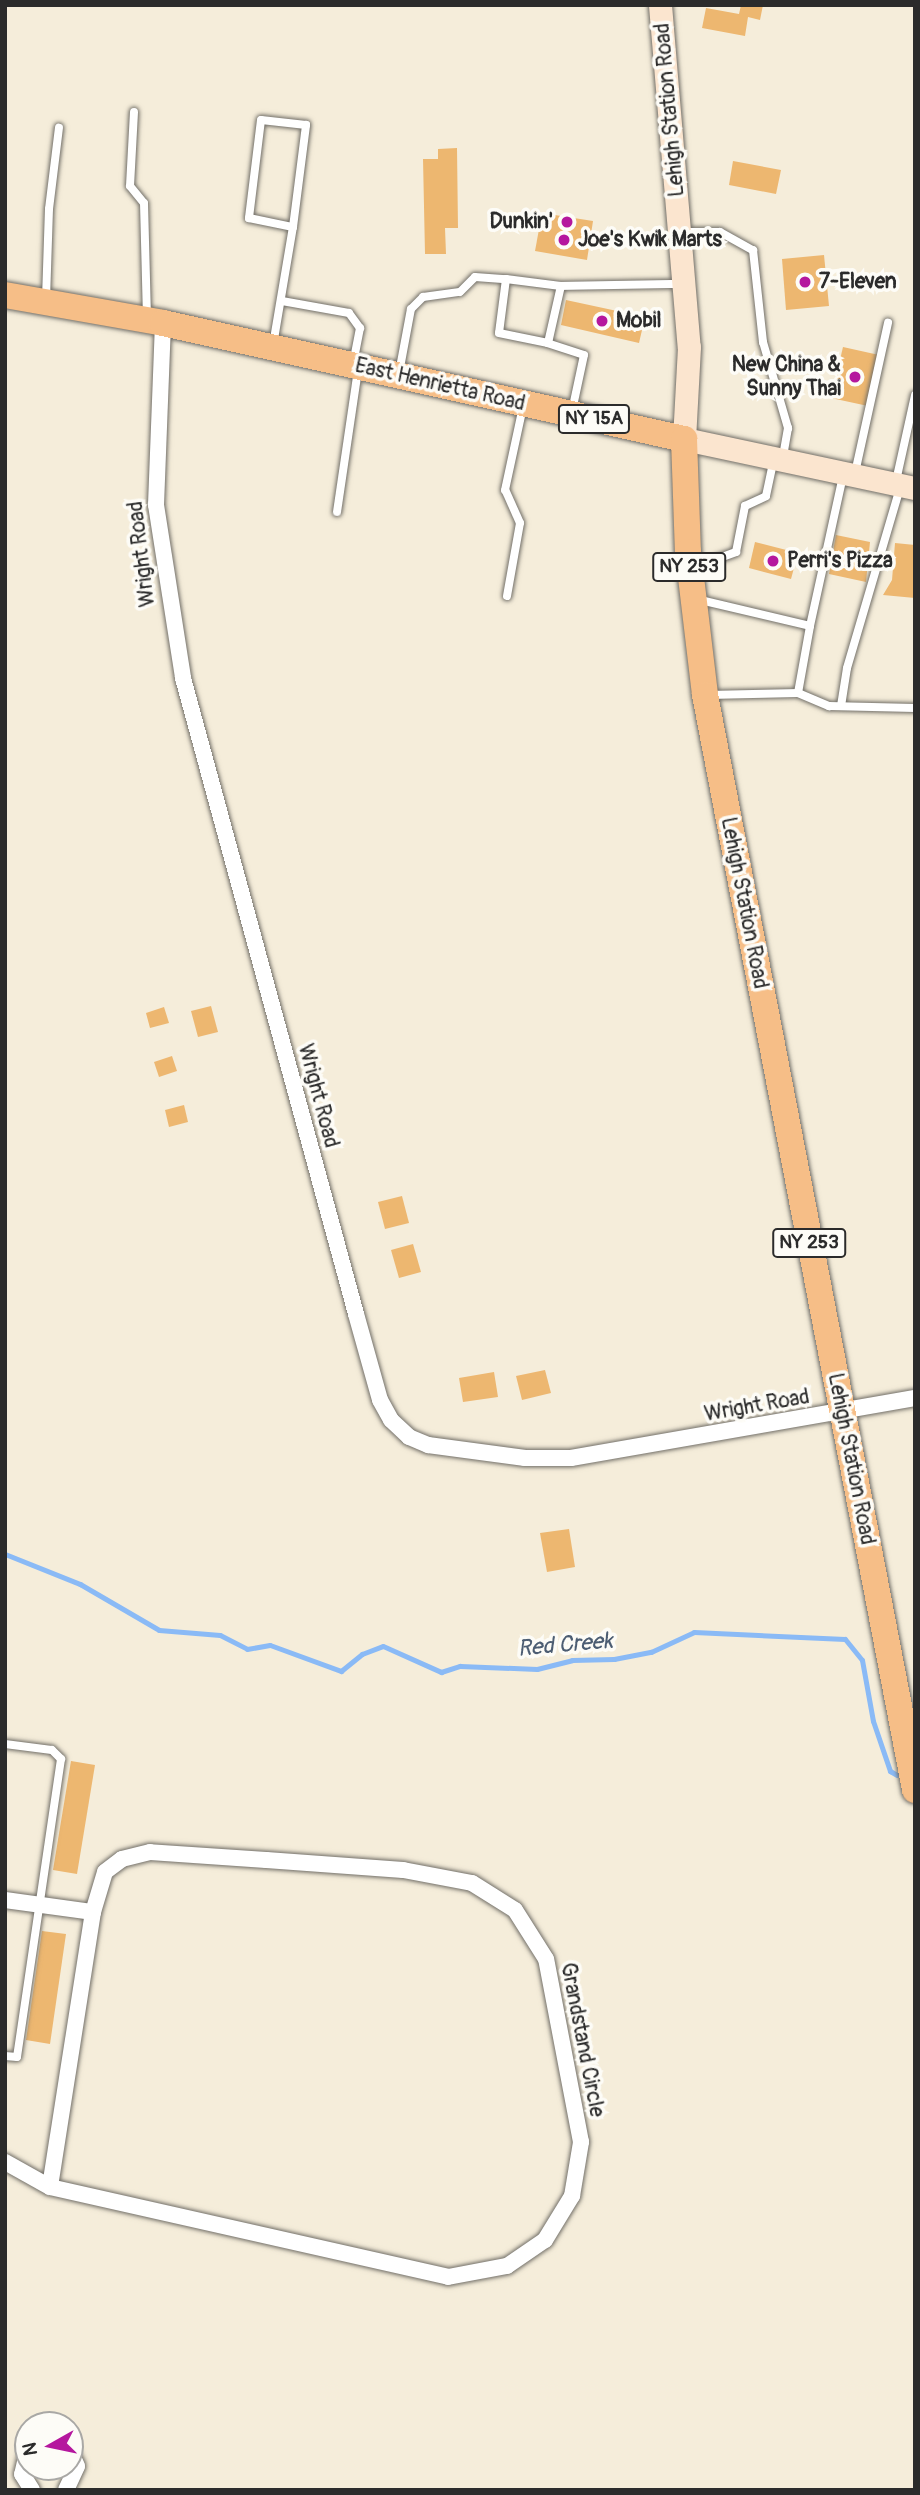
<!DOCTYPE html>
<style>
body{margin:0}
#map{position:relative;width:920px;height:2495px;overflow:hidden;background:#f5edda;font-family:Pangolin,sans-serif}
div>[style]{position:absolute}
.stream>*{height:5px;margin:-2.5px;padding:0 2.5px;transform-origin:2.5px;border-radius:2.5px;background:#8abaf6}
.building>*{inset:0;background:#edb770}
.roads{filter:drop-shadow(0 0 2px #726f68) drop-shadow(0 0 2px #726f68)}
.lane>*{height:8px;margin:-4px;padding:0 4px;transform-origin:4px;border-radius:4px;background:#fff}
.street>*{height:16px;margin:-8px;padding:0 8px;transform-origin:8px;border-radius:8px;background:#fff}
.secondary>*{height:23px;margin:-11.5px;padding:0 11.5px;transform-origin:11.5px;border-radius:11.5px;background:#fbe5cf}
.primary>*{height:26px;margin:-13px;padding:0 13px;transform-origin:13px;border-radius:13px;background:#f6be87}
.dots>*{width:19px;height:19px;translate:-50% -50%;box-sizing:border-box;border:4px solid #fdfcf7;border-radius:50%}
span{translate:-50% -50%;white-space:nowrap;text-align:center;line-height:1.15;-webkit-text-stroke:7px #fdfcf7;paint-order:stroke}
.shield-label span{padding:2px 5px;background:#fdfcf7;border:2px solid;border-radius:5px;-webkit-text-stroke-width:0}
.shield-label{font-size:19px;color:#2b2b2b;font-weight:700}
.street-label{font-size:21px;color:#2b2b2b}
.poi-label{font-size:21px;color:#2b2b2b;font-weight:700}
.right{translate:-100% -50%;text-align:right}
.left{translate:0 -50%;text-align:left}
.water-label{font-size:23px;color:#4c5d72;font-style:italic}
.frame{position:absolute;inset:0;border:7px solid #2b2b2b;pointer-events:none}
.north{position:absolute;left:14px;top:2411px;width:70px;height:70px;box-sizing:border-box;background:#fdfcf7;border:2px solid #a9a8a5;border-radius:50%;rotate:261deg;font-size:19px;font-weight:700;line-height:28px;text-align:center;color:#2b2b2b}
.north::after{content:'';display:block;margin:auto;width:24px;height:32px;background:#b5179e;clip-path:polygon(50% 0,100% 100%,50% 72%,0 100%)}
</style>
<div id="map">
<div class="stream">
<div style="left:5px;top:1554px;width:81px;rotate:21.8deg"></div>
<div style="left:80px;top:1584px;width:91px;rotate:30.2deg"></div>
<div style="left:159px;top:1630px;width:61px;rotate:4.7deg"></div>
<div style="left:220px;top:1635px;width:30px;rotate:27deg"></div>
<div style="left:247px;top:1649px;width:23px;rotate:-10deg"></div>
<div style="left:270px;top:1645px;width:76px;rotate:20.1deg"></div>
<div style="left:341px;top:1671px;width:27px;rotate:-39deg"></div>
<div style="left:362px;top:1654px;width:22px;rotate:-21deg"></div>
<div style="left:383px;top:1646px;width:64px;rotate:24.1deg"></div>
<div style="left:441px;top:1672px;width:20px;rotate:-18deg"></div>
<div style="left:460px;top:1666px;width:77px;rotate:2.2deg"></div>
<div style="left:537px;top:1669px;width:36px;rotate:-14deg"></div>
<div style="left:572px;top:1660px;width:42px;rotate:-1.4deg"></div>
<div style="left:614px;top:1659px;width:38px;rotate:-11deg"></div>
<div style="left:651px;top:1652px;width:47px;rotate:-24.9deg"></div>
<div style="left:694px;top:1632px;width:151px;rotate:2.7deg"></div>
<div style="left:845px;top:1639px;width:27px;rotate:51deg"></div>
<div style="left:862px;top:1660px;width:62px;rotate:79.8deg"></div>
<div style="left:873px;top:1721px;width:53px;rotate:71.2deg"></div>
<div style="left:890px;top:1771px;width:8px;rotate:30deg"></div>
</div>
<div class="building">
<div style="clip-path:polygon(741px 5px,763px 5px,760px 20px,748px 17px,745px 36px,702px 28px,706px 8px,739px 14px)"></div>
<div style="clip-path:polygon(457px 148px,458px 228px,445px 228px,446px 254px,425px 254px,423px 159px,438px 159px,438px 149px)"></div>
<div style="clip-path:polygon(733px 161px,781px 170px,776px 194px,729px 185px)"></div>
<div style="clip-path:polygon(542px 213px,593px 221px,587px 260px,535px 251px)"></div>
<div style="clip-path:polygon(824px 255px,829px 306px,786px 310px,782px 259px)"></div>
<div style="clip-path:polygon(566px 300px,645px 317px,639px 343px,561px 325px)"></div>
<div style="clip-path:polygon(843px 347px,879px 355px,868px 406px,831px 398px)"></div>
<div style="clip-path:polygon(836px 535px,870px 542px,866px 582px,829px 574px)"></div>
<div style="clip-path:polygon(755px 542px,798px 553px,791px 579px,749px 568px)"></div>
<div style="clip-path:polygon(895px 543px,915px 545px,915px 598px,883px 595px,892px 580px)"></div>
<div style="clip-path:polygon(211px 1006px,218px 1032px,198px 1037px,191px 1011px)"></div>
<div style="clip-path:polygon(164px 1007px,169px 1023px,150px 1028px,146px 1013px)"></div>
<div style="clip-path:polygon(172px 1056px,177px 1071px,159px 1077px,154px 1062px)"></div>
<div style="clip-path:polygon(184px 1105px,188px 1122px,169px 1127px,165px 1110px)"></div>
<div style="clip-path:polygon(402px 1196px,409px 1223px,385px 1229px,378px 1202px)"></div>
<div style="clip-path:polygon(413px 1244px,421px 1272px,399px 1278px,391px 1250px)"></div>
<div style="clip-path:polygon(545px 1370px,551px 1393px,522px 1400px,516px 1376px)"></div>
<div style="clip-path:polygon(494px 1372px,498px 1397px,463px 1402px,459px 1378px)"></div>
<div style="clip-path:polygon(569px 1529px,575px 1567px,547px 1572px,540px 1533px)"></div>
<div style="clip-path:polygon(71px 1761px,95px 1765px,77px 1874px,53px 1870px)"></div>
<div style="clip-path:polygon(42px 1931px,66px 1934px,50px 2044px,26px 2040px)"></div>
</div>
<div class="roads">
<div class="lane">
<div style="left:134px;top:112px;width:74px;rotate:93.1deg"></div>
<div style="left:130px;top:186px;width:22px;rotate:51deg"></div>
<div style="left:144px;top:203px;width:115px;rotate:88.5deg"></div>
<div style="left:681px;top:232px;width:39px"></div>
<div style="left:720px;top:232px;width:38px;rotate:29deg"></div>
<div style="left:753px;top:250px;width:93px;rotate:83.8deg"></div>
<div style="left:763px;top:342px;width:90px;rotate:73.8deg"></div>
<div style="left:788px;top:428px;width:29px;rotate:100deg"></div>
<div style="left:506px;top:279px;width:55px;rotate:7.3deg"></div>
<div style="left:46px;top:299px;width:90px;rotate:-88.1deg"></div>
<div style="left:49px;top:209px;width:82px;rotate:-83deg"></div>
<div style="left:282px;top:301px;width:68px;rotate:10.2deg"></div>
<div style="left:349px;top:313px;width:19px;rotate:54deg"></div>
<div style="left:360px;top:328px;width:36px;rotate:101deg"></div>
<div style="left:273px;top:345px;width:120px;rotate:-80.4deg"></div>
<div style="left:293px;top:227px;width:103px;rotate:-82.7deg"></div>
<div style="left:306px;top:125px;width:45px;rotate:-173.7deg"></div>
<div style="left:261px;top:120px;width:99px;rotate:97deg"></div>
<div style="left:249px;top:218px;width:45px;rotate:11.6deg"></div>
<div style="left:399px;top:373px;width:65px;rotate:-79.4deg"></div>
<div style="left:411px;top:309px;width:17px;rotate:-45deg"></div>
<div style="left:423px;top:297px;width:37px;rotate:-8deg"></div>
<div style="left:460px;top:292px;width:21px;rotate:-45deg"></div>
<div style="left:475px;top:277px;width:31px;rotate:4deg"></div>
<div style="left:506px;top:279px;width:54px;rotate:97.4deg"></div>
<div style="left:499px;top:333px;width:50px;rotate:11.5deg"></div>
<div style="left:572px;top:411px;width:57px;rotate:-77.9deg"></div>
<div style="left:584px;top:355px;width:38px;rotate:-162deg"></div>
<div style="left:548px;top:343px;width:58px;rotate:-77.2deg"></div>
<div style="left:561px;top:286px;width:120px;rotate:-1deg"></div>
<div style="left:855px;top:473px;width:154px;rotate:-77.6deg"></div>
<div style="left:896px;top:481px;width:88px;rotate:-77.5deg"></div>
<div style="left:337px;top:512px;width:144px;rotate:-81.6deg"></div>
<div style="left:695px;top:567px;width:44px;rotate:-20.1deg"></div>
<div style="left:736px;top:552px;width:47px;rotate:-78.9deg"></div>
<div style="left:745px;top:506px;width:23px;rotate:-25deg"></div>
<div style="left:766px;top:496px;width:35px;rotate:-78deg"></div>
<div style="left:507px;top:596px;width:74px;rotate:-79.9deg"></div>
<div style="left:520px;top:523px;width:36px;rotate:-114deg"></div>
<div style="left:505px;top:490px;width:85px;rotate:-77.8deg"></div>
<div style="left:696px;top:599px;width:117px;rotate:13.3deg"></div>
<div style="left:810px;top:626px;width:154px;rotate:-77.6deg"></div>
<div style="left:798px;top:693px;width:34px;rotate:23deg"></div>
<div style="left:829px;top:706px;width:86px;rotate:1.3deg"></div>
<div style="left:708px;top:695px;width:90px;rotate:-1.3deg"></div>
<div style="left:798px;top:693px;width:68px;rotate:-79.8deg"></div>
<div style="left:841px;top:706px;width:38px;rotate:-81deg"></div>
<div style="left:847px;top:668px;width:188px;rotate:-73.6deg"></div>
<div style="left:5px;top:1744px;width:47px;rotate:7.3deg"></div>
<div style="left:52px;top:1750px;width:13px;rotate:45deg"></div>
<div style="left:61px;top:1759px;width:301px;rotate:98.4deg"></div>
<div style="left:17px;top:2057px;width:12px;rotate:-175deg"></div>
</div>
<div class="street">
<div style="left:163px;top:323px;width:182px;rotate:92.2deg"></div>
<div style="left:156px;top:505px;width:175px;rotate:81.1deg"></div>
<div style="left:183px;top:678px;width:659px;rotate:74.78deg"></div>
<div style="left:356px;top:1314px;width:89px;rotate:74.4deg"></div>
<div style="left:380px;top:1400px;width:23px;rotate:61deg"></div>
<div style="left:391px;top:1420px;width:25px;rotate:43deg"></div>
<div style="left:409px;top:1437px;width:21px;rotate:23deg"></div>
<div style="left:428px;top:1445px;width:98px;rotate:7.6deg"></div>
<div style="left:525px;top:1458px;width:46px"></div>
<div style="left:571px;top:1458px;width:349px;rotate:-9.9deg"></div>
<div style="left:5px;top:1900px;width:89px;rotate:7.8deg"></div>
<div style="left:5px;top:2162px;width:51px;rotate:29.1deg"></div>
<div style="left:50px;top:2187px;width:408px;rotate:12.7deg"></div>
<div style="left:448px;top:2277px;width:60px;rotate:-10.6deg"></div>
<div style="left:507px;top:2266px;width:46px;rotate:-34.4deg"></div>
<div style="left:545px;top:2240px;width:52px;rotate:-58.5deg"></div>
<div style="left:572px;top:2196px;width:55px;rotate:-80.5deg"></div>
<div style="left:581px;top:2142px;width:186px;rotate:-100.8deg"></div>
<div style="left:546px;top:1959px;width:58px;rotate:-122.3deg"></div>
<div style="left:515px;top:1910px;width:51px;rotate:-147.9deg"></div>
<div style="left:472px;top:1883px;width:70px;rotate:-169.3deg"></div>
<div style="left:403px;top:1870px;width:137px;rotate:-175.8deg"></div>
<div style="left:266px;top:1860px;width:116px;rotate:-176.1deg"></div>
<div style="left:150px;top:1852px;width:29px;rotate:166deg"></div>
<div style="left:122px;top:1859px;width:21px;rotate:143deg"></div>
<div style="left:105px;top:1872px;width:42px;rotate:106.7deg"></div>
<div style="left:93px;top:1912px;width:278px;rotate:98.9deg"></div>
<div style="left:28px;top:2449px;width:26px;rotate:103deg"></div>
<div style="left:22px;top:2474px;width:19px;rotate:58deg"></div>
<div style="left:66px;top:2490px;width:26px;rotate:-65deg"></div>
<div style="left:77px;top:2466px;width:17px;rotate:-114deg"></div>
</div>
<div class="secondary">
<div style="left:660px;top:5px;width:343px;rotate:85.2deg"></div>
<div style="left:689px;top:347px;width:92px;rotate:93.1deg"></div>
<div style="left:684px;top:439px;width:236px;rotate:12deg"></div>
</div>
<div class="primary">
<div style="left:5px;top:295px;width:160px;rotate:10deg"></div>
<div style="left:163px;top:323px;width:534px;rotate:12.55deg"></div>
<div style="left:684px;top:439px;width:113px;rotate:88deg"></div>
<div style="left:688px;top:552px;width:144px;rotate:83.2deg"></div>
<div style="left:705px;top:695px;width:1115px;rotate:79.14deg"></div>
</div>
</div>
<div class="dots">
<div style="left:567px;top:222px;background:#b5179e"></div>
<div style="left:564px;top:240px;background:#b5179e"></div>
<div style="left:805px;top:282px;background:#b5179e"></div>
<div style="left:602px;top:321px;background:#b5179e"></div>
<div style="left:855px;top:377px;background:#b5179e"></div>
<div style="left:773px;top:561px;background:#b5179e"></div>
</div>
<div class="shield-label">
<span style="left:594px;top:419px">NY 15A</span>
<span style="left:689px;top:567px">NY 253</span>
<span style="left:809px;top:1243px">NY 253</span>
</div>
<div class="street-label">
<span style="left:670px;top:110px;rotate:-95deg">Lehigh Station Road</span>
<span style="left:440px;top:385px;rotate:13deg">East Henrietta Road</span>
<span style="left:142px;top:554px;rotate:-97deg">Wright Road</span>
<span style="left:744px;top:903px;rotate:79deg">Lehigh Station Road</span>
<span style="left:318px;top:1096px;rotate:75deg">Wright Road</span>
<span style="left:757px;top:1406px;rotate:-10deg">Wright Road</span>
<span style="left:851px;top:1459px;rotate:79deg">Lehigh Station Road</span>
<span style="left:582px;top:2040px;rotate:79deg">Grandstand Circle</span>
</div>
<div class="poi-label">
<span class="right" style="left:553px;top:222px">Dunkin'</span>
<span class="left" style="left:578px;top:240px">Joe's Kwik Marts</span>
<span class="left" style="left:819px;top:282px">7-Eleven</span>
<span class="left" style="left:616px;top:321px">Mobil</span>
<span class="right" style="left:841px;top:377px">New China &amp;<br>Sunny Thai</span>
<span class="left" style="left:787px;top:561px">Perri's Pizza</span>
</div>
<div class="water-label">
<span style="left:565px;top:1645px;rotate:-5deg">Red Creek</span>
</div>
<div class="frame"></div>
<div class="north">N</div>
</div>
